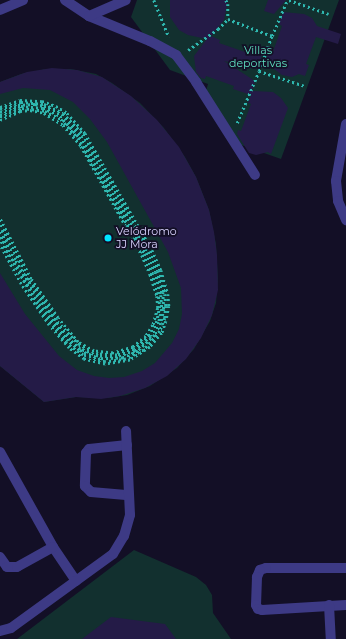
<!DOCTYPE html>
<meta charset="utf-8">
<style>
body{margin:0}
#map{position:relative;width:346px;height:639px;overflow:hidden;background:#130f26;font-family:Montserrat,sans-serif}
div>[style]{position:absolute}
.green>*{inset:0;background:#12302f}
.building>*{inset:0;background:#241b47}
.path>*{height:2.5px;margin-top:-1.25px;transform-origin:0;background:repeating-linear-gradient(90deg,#2fb8b0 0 2px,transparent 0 5px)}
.minor>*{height:10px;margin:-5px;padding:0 5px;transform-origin:5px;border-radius:5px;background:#3d3a85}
.dots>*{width:11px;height:11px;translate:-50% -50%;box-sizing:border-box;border:2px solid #130f26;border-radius:50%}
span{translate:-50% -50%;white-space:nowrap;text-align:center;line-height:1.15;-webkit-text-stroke:3.5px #130f26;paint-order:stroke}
.park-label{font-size:11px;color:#5fe0c0}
.poi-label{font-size:11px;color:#d9d4ff}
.left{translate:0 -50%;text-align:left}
</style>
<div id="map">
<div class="green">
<div style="clip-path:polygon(137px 0,339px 0,281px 159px,233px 142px,205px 94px,208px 84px,170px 70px,131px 17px)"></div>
<div style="clip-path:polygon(46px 69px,71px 69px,96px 74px,112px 83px,140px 103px,164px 128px,185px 157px,196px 177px,209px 210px,216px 244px,218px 279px,216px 303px,210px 321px,194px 349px,177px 368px,150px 386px,127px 395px,108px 398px,76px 397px,44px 402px,0 366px,0 82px,21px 74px)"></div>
<div style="clip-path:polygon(134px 550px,196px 577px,206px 585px,212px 595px,213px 613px,231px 639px,17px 639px)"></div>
</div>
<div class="building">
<div style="clip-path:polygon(170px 0,228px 0,224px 20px,211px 36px,220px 40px,219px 43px,245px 52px,247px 49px,262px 54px,258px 69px,224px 61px,255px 81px,252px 91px,273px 92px,281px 98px,288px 108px,271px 154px,268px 152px,256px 155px,249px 153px,237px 134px,238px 130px,241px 131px,251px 104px,248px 103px,251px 95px,233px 89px,234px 86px,206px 76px,205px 79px,201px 78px,196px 72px,194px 56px,207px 39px,188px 35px,179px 30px,170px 17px)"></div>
<div style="clip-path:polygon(268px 0,286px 0,274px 14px,264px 11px)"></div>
<div style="clip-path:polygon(283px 12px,304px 14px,312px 18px,317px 26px,341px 34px,338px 44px,316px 37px,306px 64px,309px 65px,305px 76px,299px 74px,292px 77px,282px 75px,265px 62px,269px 51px,273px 52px,282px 26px,279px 24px)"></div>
<div style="clip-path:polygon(52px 68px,77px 70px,102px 77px,131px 96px,157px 120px,179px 147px,196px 177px,209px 210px,214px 232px,217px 255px,218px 290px,212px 315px,201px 338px,186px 359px,167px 376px,145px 388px,120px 396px,101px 399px,76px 397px,44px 402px,0 366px,0 273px,25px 314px,59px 356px,77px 370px,94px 376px,109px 378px,124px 377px,142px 371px,155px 363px,172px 343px,179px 329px,182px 314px,181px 288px,168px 252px,107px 142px,90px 119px,73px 102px,50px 90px,23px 88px,0 94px,0 82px,27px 72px)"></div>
<div style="clip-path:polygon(111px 617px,165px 624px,176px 639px,82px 639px)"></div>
</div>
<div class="path">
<div style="left:154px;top:0;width:40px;rotate:68deg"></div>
<div style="left:226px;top:0;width:4px;rotate:63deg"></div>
<div style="left:228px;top:4px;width:15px;rotate:90deg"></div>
<div style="left:228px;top:19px;width:47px;rotate:21.1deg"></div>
<div style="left:272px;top:36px;width:39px;rotate:-67deg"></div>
<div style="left:289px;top:0;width:42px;rotate:19.3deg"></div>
<div style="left:188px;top:50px;width:37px;rotate:-35deg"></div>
<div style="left:218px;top:29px;width:14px;rotate:-45deg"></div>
<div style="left:259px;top:71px;width:48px;rotate:18.1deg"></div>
<div style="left:0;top:107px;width:21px;rotate:-19deg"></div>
<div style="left:20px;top:100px;width:22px;rotate:3deg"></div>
<div style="left:42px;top:101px;width:15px;rotate:20deg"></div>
<div style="left:56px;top:106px;width:13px;rotate:32deg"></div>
<div style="left:67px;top:113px;width:27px;rotate:48deg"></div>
<div style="left:85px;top:133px;width:135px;rotate:60.2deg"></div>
<div style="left:152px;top:250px;width:22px;rotate:66deg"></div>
<div style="left:161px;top:270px;width:25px;rotate:74deg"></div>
<div style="left:168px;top:294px;width:12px;rotate:85deg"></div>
<div style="left:169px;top:306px;width:15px;rotate:101deg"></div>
<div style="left:166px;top:321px;width:13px;rotate:108deg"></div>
<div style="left:162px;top:333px;width:18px;rotate:131deg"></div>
<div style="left:150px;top:347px;width:24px;rotate:147deg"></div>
<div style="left:130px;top:360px;width:25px;rotate:171deg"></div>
<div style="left:105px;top:364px;width:22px;rotate:-167deg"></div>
<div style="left:84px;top:359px;width:19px;rotate:-144deg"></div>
<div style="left:69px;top:348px;width:30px;rotate:-131deg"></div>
<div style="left:49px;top:325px;width:50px;rotate:-124.3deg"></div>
<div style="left:21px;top:284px;width:44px;rotate:-118.3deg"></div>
<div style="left:0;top:109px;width:22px;rotate:-18deg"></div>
<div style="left:21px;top:102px;width:23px;rotate:5deg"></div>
<div style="left:44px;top:104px;width:21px;rotate:25deg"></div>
<div style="left:63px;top:113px;width:29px;rotate:46deg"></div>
<div style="left:83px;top:134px;width:135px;rotate:60.2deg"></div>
<div style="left:150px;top:251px;width:21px;rotate:65deg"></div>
<div style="left:159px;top:270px;width:25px;rotate:76deg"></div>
<div style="left:165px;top:294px;width:12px;rotate:85deg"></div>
<div style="left:166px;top:306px;width:12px;rotate:95deg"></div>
<div style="left:165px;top:318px;width:14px;rotate:111deg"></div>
<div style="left:160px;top:331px;width:25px;rotate:130deg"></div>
<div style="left:144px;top:350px;width:20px;rotate:153deg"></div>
<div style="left:126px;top:359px;width:21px;rotate:172deg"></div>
<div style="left:105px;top:362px;width:23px;rotate:-162deg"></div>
<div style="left:83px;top:355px;width:21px;rotate:-145deg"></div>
<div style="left:66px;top:343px;width:49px;rotate:-126.6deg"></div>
<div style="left:37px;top:304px;width:74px;rotate:-120deg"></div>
<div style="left:0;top:112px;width:19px;rotate:-21deg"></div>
<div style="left:18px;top:105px;width:17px;rotate:-3deg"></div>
<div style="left:35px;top:104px;width:9px;rotate:13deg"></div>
<div style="left:44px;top:106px;width:20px;rotate:24deg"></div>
<div style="left:62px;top:114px;width:29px;rotate:49deg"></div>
<div style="left:81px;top:136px;width:134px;rotate:60deg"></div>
<div style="left:148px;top:252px;width:21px;rotate:65deg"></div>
<div style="left:157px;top:271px;width:22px;rotate:74deg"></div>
<div style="left:163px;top:292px;width:17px;rotate:87deg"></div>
<div style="left:164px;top:309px;width:14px;rotate:102deg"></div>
<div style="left:161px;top:323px;width:13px;rotate:117deg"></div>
<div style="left:155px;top:335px;width:23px;rotate:137deg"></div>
<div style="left:138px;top:351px;width:17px;rotate:155deg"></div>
<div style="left:123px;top:358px;width:23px;rotate:178deg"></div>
<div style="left:100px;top:359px;width:23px;rotate:-157deg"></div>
<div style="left:79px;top:350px;width:14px;rotate:-141deg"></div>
<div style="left:68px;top:341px;width:48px;rotate:-128.3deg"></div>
<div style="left:38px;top:303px;width:49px;rotate:-120.8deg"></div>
<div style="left:13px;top:261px;width:29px;rotate:-117deg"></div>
<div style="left:0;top:115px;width:23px;rotate:-23deg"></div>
<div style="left:21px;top:106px;width:22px;rotate:5deg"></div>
<div style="left:43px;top:108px;width:19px;rotate:25deg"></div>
<div style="left:60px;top:116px;width:28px;rotate:48deg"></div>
<div style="left:79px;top:137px;width:134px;rotate:60deg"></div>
<div style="left:146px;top:253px;width:21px;rotate:65deg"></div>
<div style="left:155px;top:272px;width:24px;rotate:75deg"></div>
<div style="left:161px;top:295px;width:14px;rotate:86deg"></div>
<div style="left:162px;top:309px;width:13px;rotate:103deg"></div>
<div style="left:159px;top:322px;width:16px;rotate:120deg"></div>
<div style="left:151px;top:336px;width:22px;rotate:137deg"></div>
<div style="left:135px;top:351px;width:19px;rotate:162deg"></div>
<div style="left:117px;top:357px;width:19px;rotate:-177deg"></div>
<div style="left:98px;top:356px;width:19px;rotate:-159deg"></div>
<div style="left:80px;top:349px;width:13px;rotate:-138deg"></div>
<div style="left:70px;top:340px;width:49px;rotate:-127.6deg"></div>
<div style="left:40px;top:301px;width:48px;rotate:-121.4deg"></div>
<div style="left:15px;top:260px;width:34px;rotate:-117deg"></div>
<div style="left:0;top:117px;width:24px;rotate:-22deg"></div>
<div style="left:22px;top:108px;width:23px;rotate:7deg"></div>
<div style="left:45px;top:111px;width:18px;rotate:27deg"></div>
<div style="left:61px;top:119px;width:25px;rotate:48deg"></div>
<div style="left:78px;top:138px;width:133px;rotate:60.4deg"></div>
<div style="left:144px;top:254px;width:21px;rotate:67deg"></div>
<div style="left:152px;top:273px;width:20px;rotate:72deg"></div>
<div style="left:158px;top:292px;width:14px;rotate:82deg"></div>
<div style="left:160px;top:306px;width:15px;rotate:101deg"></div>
<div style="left:157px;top:321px;width:16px;rotate:117deg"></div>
<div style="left:150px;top:335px;width:21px;rotate:139deg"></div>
<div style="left:134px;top:349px;width:18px;rotate:161deg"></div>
<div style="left:117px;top:355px;width:19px;rotate:-177deg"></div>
<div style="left:98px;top:354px;width:21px;rotate:-155deg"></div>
<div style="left:79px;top:345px;width:34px;rotate:-133deg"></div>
<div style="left:56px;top:320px;width:48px;rotate:-124deg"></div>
<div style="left:29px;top:280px;width:62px;rotate:-117.8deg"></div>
<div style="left:0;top:120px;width:22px;rotate:-24deg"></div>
<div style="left:20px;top:111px;width:10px;rotate:-6deg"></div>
<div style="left:30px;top:110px;width:14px;rotate:12deg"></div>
<div style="left:44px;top:113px;width:22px;rotate:32deg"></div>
<div style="left:63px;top:125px;width:28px;rotate:49deg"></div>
<div style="left:81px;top:146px;width:125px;rotate:60.8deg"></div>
<div style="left:142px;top:255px;width:21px;rotate:67deg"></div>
<div style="left:150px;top:274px;width:23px;rotate:72deg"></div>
<div style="left:157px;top:296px;width:12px;rotate:85deg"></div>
<div style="left:158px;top:308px;width:18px;rotate:106deg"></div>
<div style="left:153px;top:325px;width:13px;rotate:122deg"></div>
<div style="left:146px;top:336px;width:17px;rotate:140deg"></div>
<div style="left:133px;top:347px;width:21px;rotate:163deg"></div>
<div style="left:113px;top:353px;width:19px;rotate:-174deg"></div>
<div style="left:94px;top:351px;width:18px;rotate:-151deg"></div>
<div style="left:78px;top:342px;width:31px;rotate:-130deg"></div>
<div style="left:58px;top:318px;width:47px;rotate:-124.7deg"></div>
<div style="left:31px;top:279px;width:68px;rotate:-117.3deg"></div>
<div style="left:237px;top:123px;width:56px;rotate:-67.1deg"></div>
<div style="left:259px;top:71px;width:37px;rotate:-70deg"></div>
</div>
<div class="minor">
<div style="left:65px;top:0;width:29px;rotate:34deg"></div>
<div style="left:89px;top:16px;width:66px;rotate:22.3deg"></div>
<div style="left:150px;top:41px;width:30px;rotate:28deg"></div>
<div style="left:176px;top:55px;width:34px;rotate:53deg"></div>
<div style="left:196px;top:82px;width:110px;rotate:57.6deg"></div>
<div style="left:0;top:10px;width:25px;rotate:-23deg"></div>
<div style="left:89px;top:16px;width:40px;rotate:-23.4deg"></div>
<div style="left:346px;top:124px;width:58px;rotate:100deg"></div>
<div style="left:336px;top:181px;width:20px;rotate:84deg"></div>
<div style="left:338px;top:201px;width:21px;rotate:67deg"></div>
<div style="left:127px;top:445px;width:38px;rotate:174deg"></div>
<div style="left:89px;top:449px;width:5px;rotate:127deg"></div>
<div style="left:86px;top:453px;width:33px;rotate:92deg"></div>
<div style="left:85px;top:486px;width:8px;rotate:45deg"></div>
<div style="left:91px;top:492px;width:38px;rotate:5deg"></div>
<div style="left:0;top:452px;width:109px;rotate:60.8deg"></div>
<div style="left:53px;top:547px;width:41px;rotate:55.9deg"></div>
<div style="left:0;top:557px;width:12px;rotate:55deg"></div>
<div style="left:7px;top:567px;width:10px"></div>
<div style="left:17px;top:567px;width:41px;rotate:-29.1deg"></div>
<div style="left:346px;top:568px;width:80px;rotate:180deg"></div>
<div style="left:266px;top:568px;width:6px;rotate:162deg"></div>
<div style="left:260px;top:570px;width:8px;rotate:113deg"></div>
<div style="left:257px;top:577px;width:28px;rotate:92deg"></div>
<div style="left:256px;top:605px;width:4px;rotate:63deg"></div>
<div style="left:258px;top:609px;width:4px;rotate:14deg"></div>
<div style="left:262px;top:610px;width:84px;rotate:-3.4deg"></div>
<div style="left:329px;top:605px;width:34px;rotate:87deg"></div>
<div style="left:0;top:631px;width:11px;rotate:-15deg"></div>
<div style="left:11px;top:628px;width:126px;rotate:-36deg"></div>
<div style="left:113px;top:554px;width:21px;rotate:-59deg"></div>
<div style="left:124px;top:536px;width:22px;rotate:-74deg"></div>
<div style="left:130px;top:515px;width:84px;rotate:-92.7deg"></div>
</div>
<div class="dots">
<div style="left:108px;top:238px;background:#00e5ff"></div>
</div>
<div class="park-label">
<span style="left:258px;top:57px">Villas<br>deportivas</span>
</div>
<div class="poi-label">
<span class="left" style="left:116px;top:238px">Velódromo<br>JJ Mora</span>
</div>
</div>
